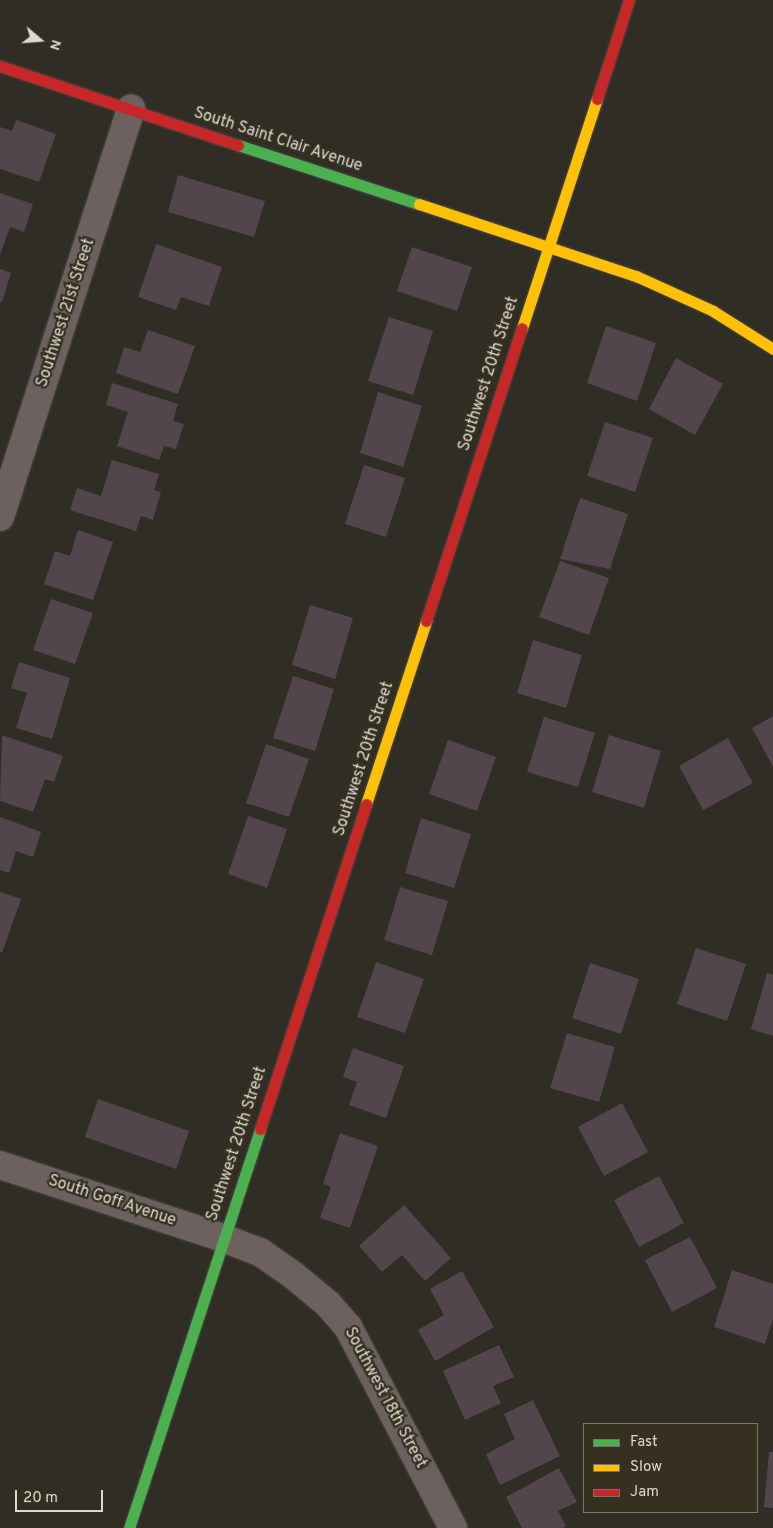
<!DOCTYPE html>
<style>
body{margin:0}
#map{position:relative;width:773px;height:1528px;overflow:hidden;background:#302d25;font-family:Overpass,sans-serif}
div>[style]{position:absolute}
.building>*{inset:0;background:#53454c}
.roads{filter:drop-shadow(0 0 1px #4b4841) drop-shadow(0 0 1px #4b4841)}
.street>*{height:28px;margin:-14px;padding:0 14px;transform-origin:14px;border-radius:14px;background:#6c615f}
.fast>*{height:11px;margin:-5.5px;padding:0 5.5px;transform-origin:5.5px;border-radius:5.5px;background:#4caf50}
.slow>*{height:11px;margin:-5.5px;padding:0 5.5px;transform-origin:5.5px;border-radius:5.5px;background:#ffc107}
.jam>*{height:11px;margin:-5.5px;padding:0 5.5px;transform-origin:5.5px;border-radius:5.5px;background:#c62828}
span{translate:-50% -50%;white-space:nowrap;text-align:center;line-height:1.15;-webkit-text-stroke:4.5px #353020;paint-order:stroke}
.street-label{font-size:16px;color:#dcd9cf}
.legend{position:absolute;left:583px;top:1423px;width:175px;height:90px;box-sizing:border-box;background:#353020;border:1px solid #787466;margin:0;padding:6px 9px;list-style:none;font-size:15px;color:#dcd9cf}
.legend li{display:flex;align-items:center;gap:10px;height:25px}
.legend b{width:25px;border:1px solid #787466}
.north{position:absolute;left:15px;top:15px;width:50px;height:50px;-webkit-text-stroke:4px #353020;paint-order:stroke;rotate:108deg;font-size:14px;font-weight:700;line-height:20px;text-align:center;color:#dcd9cf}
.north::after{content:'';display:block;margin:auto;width:18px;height:22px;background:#dcd9cf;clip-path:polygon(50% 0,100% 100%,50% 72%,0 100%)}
.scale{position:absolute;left:15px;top:1490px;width:88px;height:22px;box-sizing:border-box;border:2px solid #dcd9cf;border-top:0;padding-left:6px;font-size:15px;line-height:18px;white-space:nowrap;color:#dcd9cf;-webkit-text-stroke:4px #353020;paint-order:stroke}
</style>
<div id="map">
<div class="building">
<div style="clip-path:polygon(16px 120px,56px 134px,39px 182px,0 169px,0 127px,12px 131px)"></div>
<div style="clip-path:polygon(178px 175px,265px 201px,254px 237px,168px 212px)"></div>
<div style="clip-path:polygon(0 193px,33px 204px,24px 232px,10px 227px,0 255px)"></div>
<div style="clip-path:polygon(156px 244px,222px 267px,209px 306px,181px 297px,176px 310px,138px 297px)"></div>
<div style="clip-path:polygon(412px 247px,472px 267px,457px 311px,397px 291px)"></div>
<div style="clip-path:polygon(0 269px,11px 273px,2px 302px,0 302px)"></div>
<div style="clip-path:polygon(389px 317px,433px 331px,413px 395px,368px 381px)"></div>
<div style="clip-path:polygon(606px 326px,656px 343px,637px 401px,587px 383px)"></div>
<div style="clip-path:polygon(148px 330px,195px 346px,178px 394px,116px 373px,124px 347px,140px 352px)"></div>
<div style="clip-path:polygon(676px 358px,723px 384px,695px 435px,649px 409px)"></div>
<div style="clip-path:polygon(112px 383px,178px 404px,173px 421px,184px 424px,176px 449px,164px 446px,159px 460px,117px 446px,128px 412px,106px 405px)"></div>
<div style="clip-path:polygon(378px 392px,422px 406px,403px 467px,360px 453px)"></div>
<div style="clip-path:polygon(605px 422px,653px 438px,635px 492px,587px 476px)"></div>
<div style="clip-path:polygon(112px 460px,159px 474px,154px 490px,161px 492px,153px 520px,141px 516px,136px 531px,70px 510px,77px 488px,101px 496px)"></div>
<div style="clip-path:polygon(364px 465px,405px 478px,386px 537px,345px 524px)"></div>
<div style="clip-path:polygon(580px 498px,628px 514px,610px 569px,560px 559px)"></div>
<div style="clip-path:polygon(78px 530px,113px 542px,93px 600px,44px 584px,55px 551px,70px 556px)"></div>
<div style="clip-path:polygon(560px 561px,609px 578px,589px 635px,539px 617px)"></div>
<div style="clip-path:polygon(51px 599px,93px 613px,75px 664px,33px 650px)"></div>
<div style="clip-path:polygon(310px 605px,353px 618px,335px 679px,292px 665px)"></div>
<div style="clip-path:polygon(533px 640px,582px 655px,566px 708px,517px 693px)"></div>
<div style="clip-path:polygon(19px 662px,70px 678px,52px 739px,16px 728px,27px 693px,11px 688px)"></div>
<div style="clip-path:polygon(293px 676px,334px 689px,315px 751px,273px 738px)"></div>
<div style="clip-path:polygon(773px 716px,773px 767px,752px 728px)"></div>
<div style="clip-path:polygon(544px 717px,595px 733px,578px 787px,527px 772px)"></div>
<div style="clip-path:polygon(2px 735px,63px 756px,54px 782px,45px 779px,33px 812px,0 801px)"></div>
<div style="clip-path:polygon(609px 735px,661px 751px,644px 808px,592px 792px)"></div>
<div style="clip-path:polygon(728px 738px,753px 783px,703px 810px,679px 766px)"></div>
<div style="clip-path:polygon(448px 740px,496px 757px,477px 811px,429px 794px)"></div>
<div style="clip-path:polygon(266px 744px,309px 759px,289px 817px,246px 803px)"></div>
<div style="clip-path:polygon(248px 816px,287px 829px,267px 888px,228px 874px)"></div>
<div style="clip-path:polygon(0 817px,41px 832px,33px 857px,16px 851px,9px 873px,0 870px)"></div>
<div style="clip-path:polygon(421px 818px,471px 834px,454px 888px,405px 873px)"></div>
<div style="clip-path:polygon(400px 887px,448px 901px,432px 955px,384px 940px)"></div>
<div style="clip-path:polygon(0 892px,21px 899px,2px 953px,0 952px)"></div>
<div style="clip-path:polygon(696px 948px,746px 964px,727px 1021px,677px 1004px)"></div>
<div style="clip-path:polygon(376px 962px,424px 979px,405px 1033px,357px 1017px)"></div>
<div style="clip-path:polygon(590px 963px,639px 979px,621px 1034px,572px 1018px)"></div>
<div style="clip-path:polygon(767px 973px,773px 975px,773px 1036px,751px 1029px)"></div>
<div style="clip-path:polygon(567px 1033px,615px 1047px,599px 1102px,550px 1088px)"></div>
<div style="clip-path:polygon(353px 1048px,404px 1066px,386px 1118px,349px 1105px,357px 1082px,343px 1077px)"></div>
<div style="clip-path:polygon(98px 1099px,189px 1131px,176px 1169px,85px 1137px)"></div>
<div style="clip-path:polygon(622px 1103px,648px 1152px,604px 1176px,578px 1127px)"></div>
<div style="clip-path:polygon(340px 1133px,378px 1146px,350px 1228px,320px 1218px,331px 1187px,323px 1184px)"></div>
<div style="clip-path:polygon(659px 1176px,684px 1223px,639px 1247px,614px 1200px)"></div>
<div style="clip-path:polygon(404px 1205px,451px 1258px,425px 1281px,402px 1255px,382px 1272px,359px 1246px)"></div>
<div style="clip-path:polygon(690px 1237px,717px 1288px,672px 1312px,645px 1260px)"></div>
<div style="clip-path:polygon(732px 1270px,773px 1284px,773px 1319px,765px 1344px,714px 1327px)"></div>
<div style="clip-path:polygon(462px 1271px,494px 1327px,435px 1361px,418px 1330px,444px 1315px,430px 1289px)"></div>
<div style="clip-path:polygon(499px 1345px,514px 1377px,493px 1386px,501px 1403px,465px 1420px,443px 1371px)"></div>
<div style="clip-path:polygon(533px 1400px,560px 1456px,500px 1485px,486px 1454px,515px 1439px,504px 1414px)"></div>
<div style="clip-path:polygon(769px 1452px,773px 1452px,773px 1508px,764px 1507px)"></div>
<div style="clip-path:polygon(559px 1468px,577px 1502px,558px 1511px,566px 1526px,562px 1528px,522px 1528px,506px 1497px)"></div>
</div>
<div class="roads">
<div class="street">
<div style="left:0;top:517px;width:429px;rotate:-72.2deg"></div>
<div style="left:0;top:1165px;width:235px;rotate:18.1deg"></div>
<div style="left:223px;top:1238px;width:40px;rotate:21deg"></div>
<div style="left:260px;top:1252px;width:40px;rotate:34.9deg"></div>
<div style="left:293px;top:1275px;width:45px;rotate:39.6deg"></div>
<div style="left:328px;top:1304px;width:30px;rotate:49deg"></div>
<div style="left:348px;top:1327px;width:227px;rotate:62.4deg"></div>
</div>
<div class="fast">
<div style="left:238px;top:145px;width:190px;rotate:18.1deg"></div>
<div style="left:129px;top:1528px;width:420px;rotate:-71.8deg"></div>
</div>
<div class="slow">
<div style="left:419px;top:204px;width:229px;rotate:18.4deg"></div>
<div style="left:636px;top:276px;width:85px;rotate:24.4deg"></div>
<div style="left:713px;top:311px;width:71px;rotate:32.3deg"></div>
<div style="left:522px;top:328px;width:241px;rotate:-71.9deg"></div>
<div style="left:366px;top:804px;width:193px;rotate:-71.8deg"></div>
</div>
<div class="jam">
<div style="left:0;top:66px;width:251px;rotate:18.4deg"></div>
<div style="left:597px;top:99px;width:104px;rotate:-72.1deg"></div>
<div style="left:426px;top:621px;width:308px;rotate:-71.9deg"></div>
<div style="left:260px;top:1129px;width:342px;rotate:-71.9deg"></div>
</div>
</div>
<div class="street-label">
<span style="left:278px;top:140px;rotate:18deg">South Saint Clair Avenue</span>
<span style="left:66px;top:313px;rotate:-72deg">Southwest 21st Street</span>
<span style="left:489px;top:374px;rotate:-72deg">Southwest 20th Street</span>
<span style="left:364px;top:759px;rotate:-72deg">Southwest 20th Street</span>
<span style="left:237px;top:1144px;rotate:-72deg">Southwest 20th Street</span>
<span style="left:112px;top:1201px;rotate:18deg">South Goff Avenue</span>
<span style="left:385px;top:1398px;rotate:62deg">Southwest 18th Street</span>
</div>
<ul class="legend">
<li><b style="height:6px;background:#4caf50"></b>Fast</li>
<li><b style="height:6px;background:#ffc107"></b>Slow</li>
<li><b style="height:6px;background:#c62828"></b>Jam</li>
</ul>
<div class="north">N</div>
<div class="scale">20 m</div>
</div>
